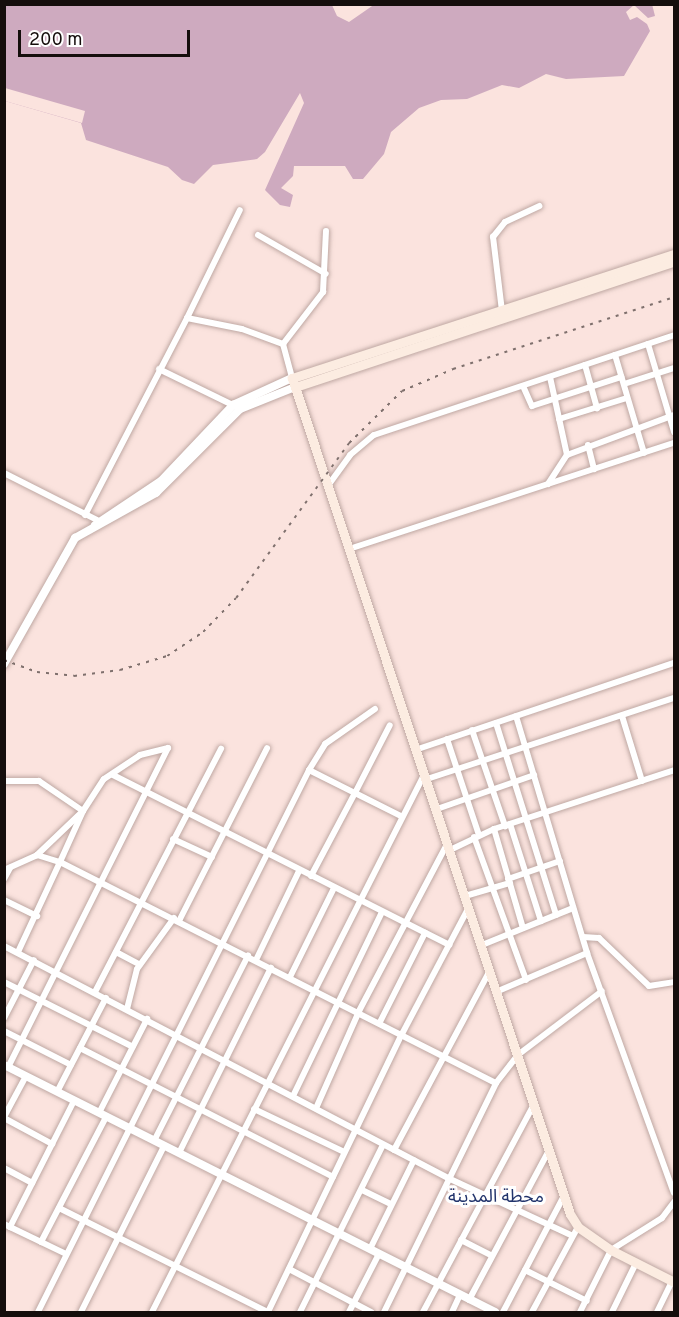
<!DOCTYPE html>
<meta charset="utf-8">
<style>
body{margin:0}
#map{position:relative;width:679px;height:1317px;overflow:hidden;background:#fbe3de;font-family:Overpass,"Noto Sans Arabic",sans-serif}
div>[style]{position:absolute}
.water>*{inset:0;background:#ceaabf}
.pier>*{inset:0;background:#fbe3de}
.roads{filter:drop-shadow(0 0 2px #bfa8a3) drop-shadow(0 0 2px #bfa8a3)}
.minor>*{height:6px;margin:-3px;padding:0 3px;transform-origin:3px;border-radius:3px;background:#fff}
.tertiary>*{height:8px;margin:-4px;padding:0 4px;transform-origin:4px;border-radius:4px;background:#fff}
.secondary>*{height:9px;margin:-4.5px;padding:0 4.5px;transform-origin:4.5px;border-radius:4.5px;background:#fcece1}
.rail>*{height:1.5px;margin-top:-0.75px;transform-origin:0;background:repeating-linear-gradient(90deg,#7f706d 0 3px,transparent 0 9px)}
span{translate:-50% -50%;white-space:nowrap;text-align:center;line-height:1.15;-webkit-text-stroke:6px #fff;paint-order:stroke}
.quarter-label{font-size:18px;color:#22346c}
.frame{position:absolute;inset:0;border:6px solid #150e0c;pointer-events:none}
.scale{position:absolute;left:18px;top:30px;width:172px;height:27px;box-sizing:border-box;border:3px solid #150e0c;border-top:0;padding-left:8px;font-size:18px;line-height:21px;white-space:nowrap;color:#150e0c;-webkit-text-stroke:4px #fff;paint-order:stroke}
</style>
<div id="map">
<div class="water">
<div style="clip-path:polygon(375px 4px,652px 4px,655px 16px,648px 18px,634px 5px,626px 12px,630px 20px,637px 17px,647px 24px,650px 31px,624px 76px,566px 79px,546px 74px,519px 88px,502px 85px,467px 99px,441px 100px,419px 108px,391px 132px,384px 154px,363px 179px,353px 179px,345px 166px,294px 166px,293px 176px,281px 188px,293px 195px,290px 207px,280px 205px,265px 190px,304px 103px,300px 93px,265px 152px,257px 159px,213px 165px,194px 184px,182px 180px,168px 167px,86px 140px,81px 123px,5px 101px,4px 5px,332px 5px,337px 16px,349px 22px)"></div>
</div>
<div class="pier">
<div style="clip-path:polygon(5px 88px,85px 111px,82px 123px,5px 101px)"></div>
</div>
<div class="roads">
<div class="minor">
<div style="left:258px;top:235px;width:78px;rotate:29.8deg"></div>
<div style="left:502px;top:311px;width:75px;rotate:-96.9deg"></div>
<div style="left:493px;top:237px;width:19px;rotate:-51deg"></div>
<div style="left:505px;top:222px;width:38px;rotate:-25deg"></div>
<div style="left:187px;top:318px;width:120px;rotate:-63.9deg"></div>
<div style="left:283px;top:344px;width:66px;rotate:-52.4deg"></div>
<div style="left:323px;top:292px;width:61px;rotate:-87.2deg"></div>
<div style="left:648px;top:344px;width:92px;rotate:73.5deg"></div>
<div style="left:615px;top:355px;width:102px;rotate:73.5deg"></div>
<div style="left:585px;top:365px;width:45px;rotate:74.4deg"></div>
<div style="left:159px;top:369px;width:87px;rotate:26deg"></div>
<div style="left:550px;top:377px;width:80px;rotate:77.7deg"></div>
<div style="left:624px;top:384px;width:52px;rotate:-17.7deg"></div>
<div style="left:523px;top:386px;width:22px;rotate:66deg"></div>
<div style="left:532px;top:406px;width:94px;rotate:-18deg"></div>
<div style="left:559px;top:419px;width:71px;rotate:-17.2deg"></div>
<div style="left:588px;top:445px;width:25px;rotate:76deg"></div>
<div style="left:4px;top:473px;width:104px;rotate:26.8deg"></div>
<div style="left:548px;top:484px;width:35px;rotate:-57deg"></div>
<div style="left:567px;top:455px;width:114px;rotate:-20.5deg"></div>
<div style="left:327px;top:487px;width:39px;rotate:-54deg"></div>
<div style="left:350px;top:455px;width:31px;rotate:-40deg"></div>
<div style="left:374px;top:435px;width:316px;rotate:-18.4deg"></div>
<div style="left:85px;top:515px;width:222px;rotate:-62.6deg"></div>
<div style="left:187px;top:318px;width:56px;rotate:11.3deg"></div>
<div style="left:242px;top:329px;width:44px;rotate:20.1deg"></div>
<div style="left:283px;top:344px;width:35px;rotate:75deg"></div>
<div style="left:349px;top:549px;width:342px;rotate:-18.1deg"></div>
<div style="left:516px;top:716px;width:247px;rotate:73.3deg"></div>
<div style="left:587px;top:953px;width:255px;rotate:70.1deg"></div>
<div style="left:622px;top:716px;width:68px;rotate:72.9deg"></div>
<div style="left:496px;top:723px;width:201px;rotate:72.6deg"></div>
<div style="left:472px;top:730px;width:102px;rotate:71deg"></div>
<div style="left:447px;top:739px;width:101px;rotate:71.6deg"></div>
<div style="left:418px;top:749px;width:270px;rotate:-18.6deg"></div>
<div style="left:309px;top:770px;width:31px;rotate:-58deg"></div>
<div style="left:325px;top:744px;width:61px;rotate:-35deg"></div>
<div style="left:113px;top:775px;width:377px;rotate:26.8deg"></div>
<div style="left:427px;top:779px;width:260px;rotate:-18.2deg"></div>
<div style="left:4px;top:781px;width:35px"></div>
<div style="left:39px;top:781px;width:53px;rotate:34.3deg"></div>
<div style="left:83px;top:811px;width:64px;rotate:136.3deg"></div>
<div style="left:437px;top:809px;width:103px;rotate:-19.3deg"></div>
<div style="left:510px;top:824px;width:102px;rotate:72.3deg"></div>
<div style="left:494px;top:829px;width:103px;rotate:73.7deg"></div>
<div style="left:474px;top:837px;width:152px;rotate:70deg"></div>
<div style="left:173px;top:839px;width:43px;rotate:24.8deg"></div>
<div style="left:450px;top:850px;width:49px;rotate:-25.5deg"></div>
<div style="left:494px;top:829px;width:189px;rotate:-18.1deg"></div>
<div style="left:4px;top:870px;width:36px;rotate:-24deg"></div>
<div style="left:37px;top:855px;width:24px;rotate:17deg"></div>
<div style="left:60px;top:862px;width:56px;rotate:-65.7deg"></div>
<div style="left:83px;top:811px;width:38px;rotate:-57deg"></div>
<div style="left:104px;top:779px;width:43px;rotate:-33.7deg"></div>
<div style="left:140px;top:755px;width:29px;rotate:-14deg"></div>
<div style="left:168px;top:748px;width:357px;rotate:116.6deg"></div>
<div style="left:311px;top:876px;width:94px;rotate:-62.1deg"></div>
<div style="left:355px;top:793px;width:51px;rotate:26.6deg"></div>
<div style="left:4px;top:879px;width:13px;rotate:-61deg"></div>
<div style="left:508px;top:879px;width:55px;rotate:-19.1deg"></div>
<div style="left:465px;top:896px;width:47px;rotate:-16.1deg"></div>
<div style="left:4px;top:900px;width:37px;rotate:26deg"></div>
<div style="left:179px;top:921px;width:194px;rotate:-63deg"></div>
<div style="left:583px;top:937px;width:16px;rotate:4deg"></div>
<div style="left:599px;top:938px;width:69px;rotate:43.8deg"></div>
<div style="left:649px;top:986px;width:25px;rotate:-9deg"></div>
<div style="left:482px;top:945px;width:98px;rotate:-22.1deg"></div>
<div style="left:4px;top:946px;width:501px;rotate:27.59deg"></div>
<div style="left:448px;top:1178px;width:136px;rotate:24.9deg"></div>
<div style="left:18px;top:952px;width:99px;rotate:-65deg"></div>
<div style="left:60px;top:862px;width:489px;rotate:26.9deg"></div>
<div style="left:116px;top:952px;width:27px;rotate:28deg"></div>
<div style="left:256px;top:960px;width:99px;rotate:-64.2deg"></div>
<div style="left:290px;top:977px;width:99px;rotate:-63.7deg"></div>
<div style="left:4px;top:982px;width:144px;rotate:26.7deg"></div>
<div style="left:498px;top:991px;width:97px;rotate:-23.1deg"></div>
<div style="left:95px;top:992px;width:274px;rotate:-62.6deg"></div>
<div style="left:127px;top:1009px;width:41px;rotate:-76deg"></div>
<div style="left:137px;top:969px;width:63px;rotate:-54deg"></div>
<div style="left:4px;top:1018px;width:65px;rotate:-62.7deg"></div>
<div style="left:380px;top:1022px;width:100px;rotate:-63.2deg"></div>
<div style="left:4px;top:1031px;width:75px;rotate:26.9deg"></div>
<div style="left:80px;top:1048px;width:284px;rotate:27deg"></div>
<div style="left:57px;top:1092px;width:106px;rotate:-62.5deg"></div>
<div style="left:294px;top:1094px;width:202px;rotate:-64.2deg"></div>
<div style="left:317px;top:1106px;width:104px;rotate:-66.1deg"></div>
<div style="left:359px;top:1011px;width:189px;rotate:-62.2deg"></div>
<div style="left:254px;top:1109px;width:100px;rotate:25.5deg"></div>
<div style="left:99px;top:1113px;width:106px;rotate:-62.9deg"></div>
<div style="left:4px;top:1117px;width:47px;rotate:-61.8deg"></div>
<div style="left:4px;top:1118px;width:55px;rotate:28.4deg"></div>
<div style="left:154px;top:1141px;width:208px;rotate:-63.1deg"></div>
<div style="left:394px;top:1150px;width:202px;rotate:-61.9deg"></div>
<div style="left:179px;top:1153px;width:207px;rotate:-63.6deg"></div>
<div style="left:4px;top:1168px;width:32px;rotate:28deg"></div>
<div style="left:362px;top:1190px;width:32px;rotate:26deg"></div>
<div style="left:59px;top:1208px;width:233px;rotate:26.5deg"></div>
<div style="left:4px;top:1224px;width:7px;rotate:27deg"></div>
<div style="left:10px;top:1227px;width:141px;rotate:-63.1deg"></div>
<div style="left:10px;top:1227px;width:62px;rotate:25.7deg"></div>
<div style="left:461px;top:1240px;width:34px;rotate:27deg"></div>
<div style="left:41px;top:1242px;width:141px;rotate:-62.5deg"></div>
<div style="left:370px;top:1249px;width:99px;rotate:-63.7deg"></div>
<div style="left:289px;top:1269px;width:93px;rotate:27.7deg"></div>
<div style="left:525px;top:1270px;width:69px;rotate:26.6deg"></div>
<div style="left:469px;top:1300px;width:170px;rotate:-61.9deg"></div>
<div style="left:38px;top:1312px;width:606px;rotate:-63.43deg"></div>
<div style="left:309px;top:770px;width:51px;rotate:26.6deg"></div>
<div style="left:355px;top:793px;width:76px;rotate:-62.8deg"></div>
<div style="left:81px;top:1312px;width:186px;rotate:-63.4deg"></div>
<div style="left:152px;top:1312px;width:602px;rotate:-63.14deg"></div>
<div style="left:268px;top:1312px;width:309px;rotate:-64.3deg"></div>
<div style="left:402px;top:1034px;width:141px;rotate:-62.2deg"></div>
<div style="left:300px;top:1312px;width:186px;rotate:-63.6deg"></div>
<div style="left:349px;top:1312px;width:65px;rotate:-62.7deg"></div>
<div style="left:384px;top:1312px;width:255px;rotate:-63.9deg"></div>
<div style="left:496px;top:1083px;width:37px;rotate:-52deg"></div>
<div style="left:519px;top:1054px;width:104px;rotate:-37.2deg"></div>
<div style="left:423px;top:1312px;width:236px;rotate:-61.9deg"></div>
<div style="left:452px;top:1312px;width:19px;rotate:-65deg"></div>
<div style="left:503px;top:1312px;width:131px;rotate:-62.3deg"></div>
<div style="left:532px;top:1312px;width:97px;rotate:-61.6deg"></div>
<div style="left:580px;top:1312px;width:69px;rotate:-63.4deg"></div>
<div style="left:611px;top:1250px;width:60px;rotate:-32.1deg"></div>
<div style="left:662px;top:1218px;width:20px;rotate:-53deg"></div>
<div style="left:612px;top:1312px;width:55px;rotate:-63.9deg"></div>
<div style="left:657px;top:1312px;width:34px;rotate:-64deg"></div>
</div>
<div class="tertiary">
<div style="left:95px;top:525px;width:79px;rotate:-33.7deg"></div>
<div style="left:161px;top:481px;width:105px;rotate:-46.5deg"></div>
<div style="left:233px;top:405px;width:65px;rotate:-24.6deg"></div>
<div style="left:4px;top:664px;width:145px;rotate:-60.6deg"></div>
<div style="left:75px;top:538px;width:93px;rotate:-29.1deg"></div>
<div style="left:156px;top:493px;width:119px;rotate:-45deg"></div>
<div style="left:240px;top:409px;width:59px;rotate:-21.8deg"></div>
<div style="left:4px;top:1065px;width:550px;rotate:26.7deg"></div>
</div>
<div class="secondary">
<div style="left:674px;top:254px;width:402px;rotate:162deg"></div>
<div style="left:292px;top:378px;width:881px;rotate:71.61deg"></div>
<div style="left:570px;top:1214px;width:15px;rotate:58deg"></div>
<div style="left:578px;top:1227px;width:40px;rotate:34.9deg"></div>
<div style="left:611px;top:1250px;width:71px;rotate:26.9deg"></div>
<div style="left:295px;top:387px;width:399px;rotate:-18.3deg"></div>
</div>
</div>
<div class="rail">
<div style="left:4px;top:660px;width:35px;rotate:20deg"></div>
<div style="left:37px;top:672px;width:37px;rotate:6deg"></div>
<div style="left:74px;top:676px;width:46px;rotate:-7.4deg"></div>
<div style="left:120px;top:670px;width:49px;rotate:-16.6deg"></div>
<div style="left:167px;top:656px;width:43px;rotate:-33.7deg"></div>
<div style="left:203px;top:632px;width:47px;rotate:-45.9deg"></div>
<div style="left:236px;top:598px;width:192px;rotate:-53.9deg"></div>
<div style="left:349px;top:443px;width:74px;rotate:-44.5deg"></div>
<div style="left:402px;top:391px;width:56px;rotate:-23.3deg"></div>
<div style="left:453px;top:369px;width:232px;rotate:-18deg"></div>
</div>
<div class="quarter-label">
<span style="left:496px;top:1198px">محطة المدينة</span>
</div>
<div class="frame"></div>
<div class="scale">200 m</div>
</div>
